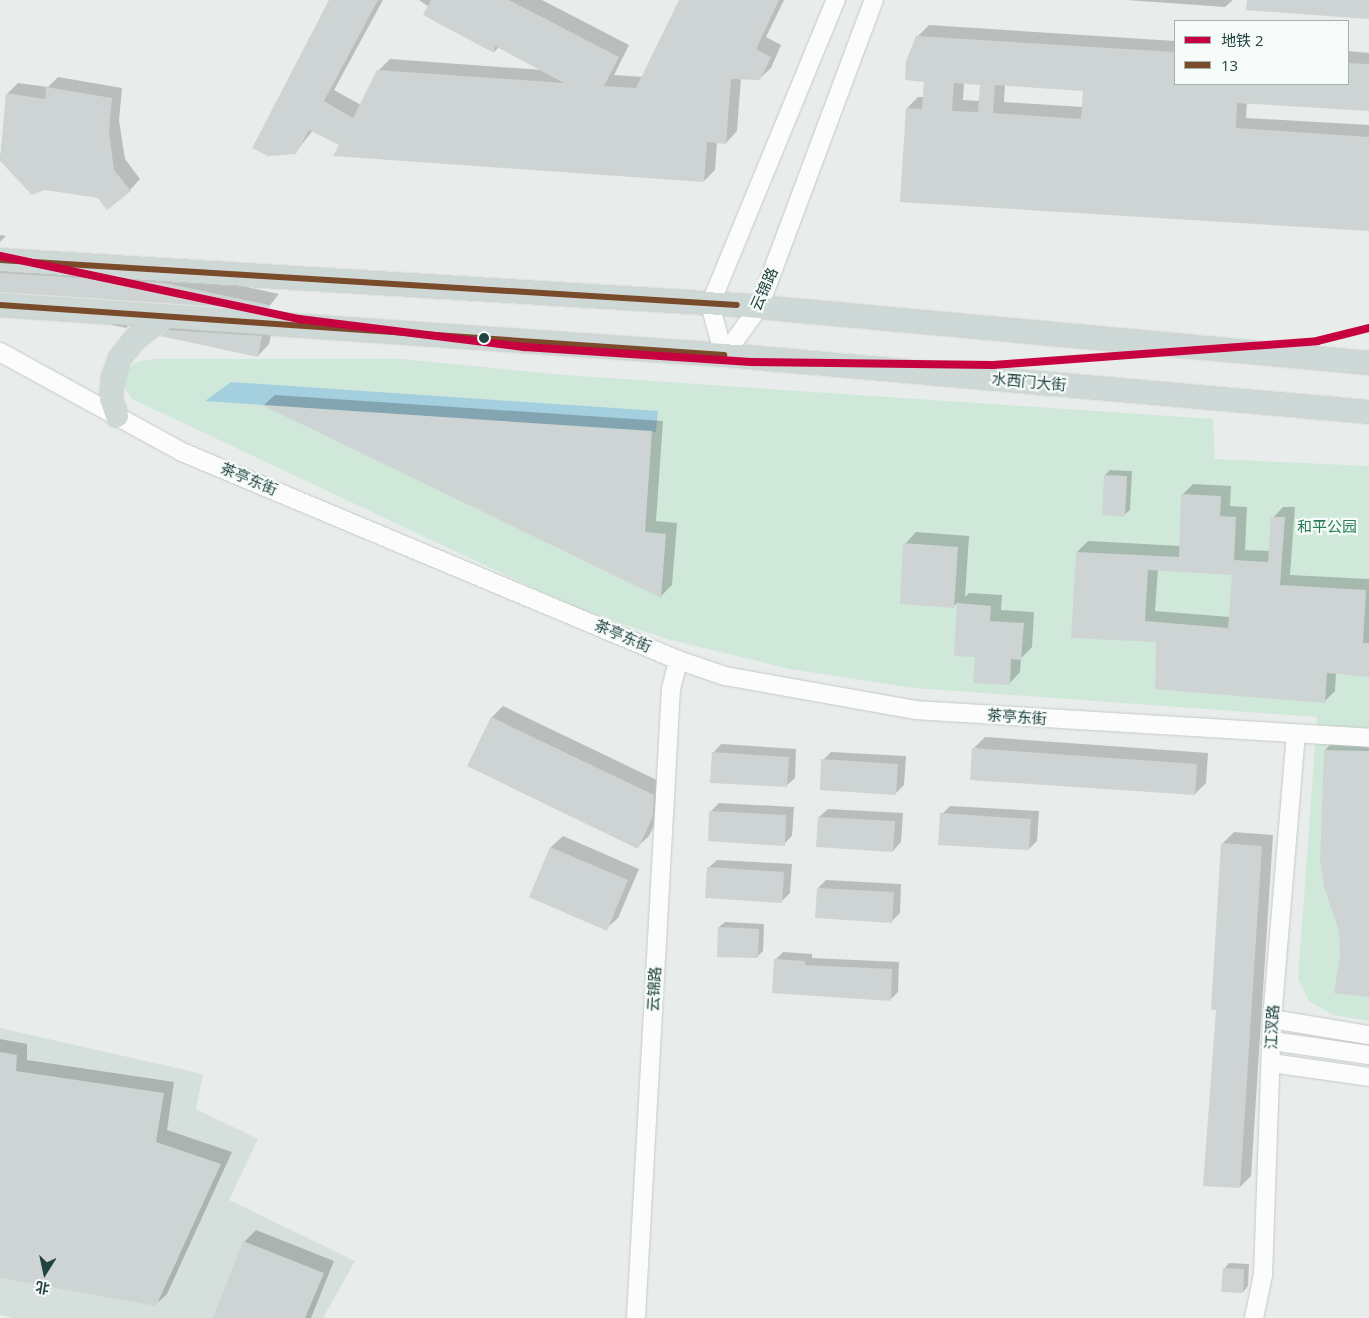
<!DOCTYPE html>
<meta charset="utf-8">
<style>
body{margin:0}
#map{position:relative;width:1369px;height:1318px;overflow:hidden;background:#e8edeb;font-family:"Open Sans","Noto Sans SC",sans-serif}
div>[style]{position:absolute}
.built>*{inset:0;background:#d5e0dc}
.green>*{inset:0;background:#d0e8da}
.water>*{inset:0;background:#a4cfdf}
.shadow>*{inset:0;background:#0003}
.building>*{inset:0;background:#ced4d3}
.roads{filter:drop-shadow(0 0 1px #c4cac8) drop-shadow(0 0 1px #c4cac8)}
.minor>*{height:18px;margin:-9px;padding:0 9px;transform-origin:9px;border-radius:9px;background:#fcfcfc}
.major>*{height:22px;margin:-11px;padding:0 11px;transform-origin:11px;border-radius:11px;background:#ced8d7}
.bus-1>*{height:6px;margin:-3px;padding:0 3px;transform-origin:3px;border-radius:3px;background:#7a4b2a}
.metro-1>*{height:8px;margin:-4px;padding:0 4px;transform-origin:4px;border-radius:4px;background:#c7003f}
.dots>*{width:14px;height:14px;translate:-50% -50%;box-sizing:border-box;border:2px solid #f6fbf9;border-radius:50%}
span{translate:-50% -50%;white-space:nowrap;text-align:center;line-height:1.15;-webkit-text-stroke:4.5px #f6fbf9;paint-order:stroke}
.street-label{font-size:15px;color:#214440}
.park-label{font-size:15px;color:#268056}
.legend{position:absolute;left:1174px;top:20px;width:175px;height:65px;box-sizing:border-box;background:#f6fbf9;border:1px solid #a1b2af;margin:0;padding:6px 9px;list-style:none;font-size:15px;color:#214440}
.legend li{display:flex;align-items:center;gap:10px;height:25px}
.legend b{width:25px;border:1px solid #a1b2af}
.north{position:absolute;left:20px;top:1248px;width:50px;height:50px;-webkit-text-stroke:4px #f6fbf9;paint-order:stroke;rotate:190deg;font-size:14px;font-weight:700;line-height:20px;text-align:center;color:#214440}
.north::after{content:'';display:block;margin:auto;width:18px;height:22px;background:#214440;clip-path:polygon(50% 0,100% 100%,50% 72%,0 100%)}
</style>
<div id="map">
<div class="built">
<div style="clip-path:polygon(0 1028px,203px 1074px,196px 1109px,258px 1139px,229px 1200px,355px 1261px,323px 1318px,14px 1318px,0 1315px)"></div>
</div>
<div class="green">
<div style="clip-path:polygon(152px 359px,402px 359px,565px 375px,1213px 419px,1215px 459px,1369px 466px,1369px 1021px,1333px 1015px,1309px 1001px,1298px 979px,1317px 717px,914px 688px,789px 669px,667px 639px,576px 608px,132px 399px,123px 385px,126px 371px,136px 362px)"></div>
</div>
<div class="water">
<div style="clip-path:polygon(231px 382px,658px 411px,656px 432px,205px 401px)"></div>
</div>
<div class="shadow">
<div style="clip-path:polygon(330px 0,383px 0,334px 90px,361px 105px,378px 71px,390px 59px,542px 70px,499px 47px,494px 52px,419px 0,542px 0,629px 45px,614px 75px,643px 77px,680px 0,784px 0,766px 37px,781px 45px,771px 68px,759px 79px,741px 78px,737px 131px,726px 143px,717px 142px,715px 170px,704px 181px,340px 145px,313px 130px,295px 153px)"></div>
<div style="clip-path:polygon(1126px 0,1233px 0,1225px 7px)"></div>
<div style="clip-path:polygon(evenodd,929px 25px,1175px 41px,1175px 84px,1348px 84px,1348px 51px,1369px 53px,1369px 110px,1247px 102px,1246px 118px,1369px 125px,1369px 230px,907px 108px,918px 97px,924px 97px,925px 81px,918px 36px,929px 25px,964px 83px,981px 84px,980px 101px,963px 100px,964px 83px,929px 25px,1005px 85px,1084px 90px,1083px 107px,1004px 102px,1005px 85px)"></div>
<div style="clip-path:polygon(58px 77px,122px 88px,119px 120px,125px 159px,140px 179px,130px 190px,99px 197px,45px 189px,32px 194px,0 159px,8px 93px,18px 83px,48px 87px)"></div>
<div style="clip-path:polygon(0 235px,6px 236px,0 242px)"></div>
<div style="clip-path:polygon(0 255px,177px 272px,279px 294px,267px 309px,0 291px)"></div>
<div style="clip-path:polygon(122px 315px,138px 316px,126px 328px,112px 325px)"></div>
<div style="clip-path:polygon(173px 325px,273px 325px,269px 344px,258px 356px,162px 335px)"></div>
<div style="clip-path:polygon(275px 395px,663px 421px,656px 521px,677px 523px,672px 585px,661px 596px,264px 405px)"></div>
<div style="clip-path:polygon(1110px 470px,1132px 471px,1130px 510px,1124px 515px,1105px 475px)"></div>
<div style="clip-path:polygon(evenodd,1193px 484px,1231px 486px,1230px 506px,1247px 507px,1245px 550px,1270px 551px,1273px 518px,1283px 507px,1295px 507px,1290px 575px,1369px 579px,1369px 676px,1336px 673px,1335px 691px,1324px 702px,1158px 641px,1077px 552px,1088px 541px,1181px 546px,1182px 495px,1193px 484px,1158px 569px,1233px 573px,1230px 617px,1155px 611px,1158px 569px)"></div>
<div style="clip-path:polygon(916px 532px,969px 536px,965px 597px,969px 593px,1002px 595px,1001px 610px,1034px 612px,1032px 647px,1021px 658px,1020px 672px,1009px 684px,976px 656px,955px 655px,958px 602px,954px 606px,905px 544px)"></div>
<div style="clip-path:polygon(503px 706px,665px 784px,664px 804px,649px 836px,637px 847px,492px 717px)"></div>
<div style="clip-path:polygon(985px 737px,1208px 753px,1206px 783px,1195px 794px,974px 748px)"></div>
<div style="clip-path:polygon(1336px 739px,1369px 740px,1369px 995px,1342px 956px,1325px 750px)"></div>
<div style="clip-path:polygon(721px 744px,796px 749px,795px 778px,786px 786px,713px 753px)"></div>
<div style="clip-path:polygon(831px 752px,906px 756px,904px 785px,896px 793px,823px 760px)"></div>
<div style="clip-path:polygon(719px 803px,794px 807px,792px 836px,784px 844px,711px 811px)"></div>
<div style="clip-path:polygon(950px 806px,1039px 811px,1037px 841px,1029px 849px,942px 814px)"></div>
<div style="clip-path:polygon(828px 809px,903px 813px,901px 842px,893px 851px,819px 817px)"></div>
<div style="clip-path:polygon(1234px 832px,1273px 835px,1251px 1176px,1240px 1187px,1217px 1009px,1222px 844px)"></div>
<div style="clip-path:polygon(563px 836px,639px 869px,618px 918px,606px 929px,530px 897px,551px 847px)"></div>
<div style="clip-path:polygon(717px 860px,792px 864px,790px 893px,782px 901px,708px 868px)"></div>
<div style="clip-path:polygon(826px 880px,901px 884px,900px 913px,891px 922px,818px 888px)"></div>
<div style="clip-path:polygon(725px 922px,764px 924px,763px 951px,757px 957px,719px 927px)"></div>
<div style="clip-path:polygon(783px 952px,812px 954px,812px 958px,899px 962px,898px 992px,890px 1000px,775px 960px)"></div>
<div style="clip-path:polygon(0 1039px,27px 1044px,27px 1060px,174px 1082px,167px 1130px,232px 1152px,167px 1294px,155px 1305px,0 1277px)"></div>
<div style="clip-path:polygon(256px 1230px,334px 1261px,311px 1318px,220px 1318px,244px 1242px)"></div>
<div style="clip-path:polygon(1229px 1263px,1249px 1264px,1248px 1286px,1243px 1292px,1224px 1269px)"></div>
</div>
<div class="building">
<div style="clip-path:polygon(329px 0,378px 0,324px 101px,353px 118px,377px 70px,564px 83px,495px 46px,494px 53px,423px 15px,431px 0,509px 0,619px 57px,604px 86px,636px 88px,679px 0,779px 0,756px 49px,771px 57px,760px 80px,731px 79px,726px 144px,707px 142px,704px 182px,333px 156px,339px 145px,309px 130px,296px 154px,268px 156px,252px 148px)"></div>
<div style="clip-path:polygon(1247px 0,1369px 0,1369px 19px,1246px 10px)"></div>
<div style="clip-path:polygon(evenodd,916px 36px,1175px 52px,1175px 84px,1348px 84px,1348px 63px,1369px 64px,1369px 111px,1237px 103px,1236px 128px,1369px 137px,1369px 231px,900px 202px,906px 108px,922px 109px,924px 82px,905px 80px,906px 61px,916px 36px,954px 83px,980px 85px,978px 112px,952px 111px,954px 83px,916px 36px,995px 85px,1083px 91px,1081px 119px,993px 113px,995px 85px)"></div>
<div style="clip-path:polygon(46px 87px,112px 98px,109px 131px,114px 170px,131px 191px,107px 210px,98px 198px,45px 190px,32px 195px,0 161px,6px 93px,45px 99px)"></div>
<div style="clip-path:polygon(0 273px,165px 283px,269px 305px,268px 310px,0 292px)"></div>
<div style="clip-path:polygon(168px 330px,262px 336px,258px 357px,160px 336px)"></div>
<div style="clip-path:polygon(262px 405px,652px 431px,645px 532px,666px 534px,661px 598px)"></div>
<div style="clip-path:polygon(1104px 475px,1127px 476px,1125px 517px,1102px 515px)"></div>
<div style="clip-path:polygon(evenodd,1181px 494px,1221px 496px,1220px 516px,1236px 517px,1234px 560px,1268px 562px,1271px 517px,1285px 517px,1280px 585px,1366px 590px,1363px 643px,1369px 643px,1369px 677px,1327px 673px,1325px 703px,1155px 689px,1156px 642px,1071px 638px,1076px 552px,1179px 557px,1181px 494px,1148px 570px,1232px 575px,1228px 628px,1145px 621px,1148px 570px)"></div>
<div style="clip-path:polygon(903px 543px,958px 547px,954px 608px,900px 604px)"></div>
<div style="clip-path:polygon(957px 603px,991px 606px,990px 621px,1024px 623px,1021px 660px,1011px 659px,1010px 685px,973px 683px,975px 657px,954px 656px)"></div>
<div style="clip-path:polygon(491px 717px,654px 795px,653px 816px,638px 849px,467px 766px)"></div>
<div style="clip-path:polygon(972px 748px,1197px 764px,1195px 795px,970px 780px)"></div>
<div style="clip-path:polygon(1324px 750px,1369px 751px,1369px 997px,1334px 993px,1340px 956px,1339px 931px,1324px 887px,1320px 860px)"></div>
<div style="clip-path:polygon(712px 752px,789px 757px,787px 787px,710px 783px)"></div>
<div style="clip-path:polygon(821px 759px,898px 764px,896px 795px,820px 790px)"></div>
<div style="clip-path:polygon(709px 811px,786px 815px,785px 846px,708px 841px)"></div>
<div style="clip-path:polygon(940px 813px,1031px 819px,1029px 850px,938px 845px)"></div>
<div style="clip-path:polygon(818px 817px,895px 821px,893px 852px,816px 847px)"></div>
<div style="clip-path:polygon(1221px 843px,1262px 846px,1240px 1188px,1203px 1186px,1216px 1010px,1211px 1010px)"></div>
<div style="clip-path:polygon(550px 847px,628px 880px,607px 931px,529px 897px)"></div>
<div style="clip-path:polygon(707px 867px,784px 872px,782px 903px,705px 898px)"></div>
<div style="clip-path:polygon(817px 888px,894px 892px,892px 923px,815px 918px)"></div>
<div style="clip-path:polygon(718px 927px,759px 929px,758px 958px,717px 957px)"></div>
<div style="clip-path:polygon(774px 959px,805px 961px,805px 965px,892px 969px,891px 1001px,772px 993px)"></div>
<div style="clip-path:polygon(0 1052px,17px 1055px,16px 1071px,164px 1093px,156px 1142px,221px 1164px,156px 1306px,0 1278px)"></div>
<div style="clip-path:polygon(243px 1241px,324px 1273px,305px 1318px,213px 1318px)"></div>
<div style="clip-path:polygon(1223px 1268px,1244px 1269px,1243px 1293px,1221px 1292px)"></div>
</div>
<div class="roads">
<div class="minor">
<div style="left:0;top:352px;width:208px;rotate:28.8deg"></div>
<div style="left:182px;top:452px;width:538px;rotate:22.75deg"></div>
<div style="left:678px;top:660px;width:50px;rotate:18.8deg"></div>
<div style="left:725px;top:676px;width:193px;rotate:10.1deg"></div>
<div style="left:915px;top:710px;width:455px;rotate:3.5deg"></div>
<div style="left:724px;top:355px;width:59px;rotate:-53.9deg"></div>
<div style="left:759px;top:307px;width:328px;rotate:-69.5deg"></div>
<div style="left:724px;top:355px;width:52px;rotate:-105.6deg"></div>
<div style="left:710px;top:305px;width:330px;rotate:-67.6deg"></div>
<div style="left:1272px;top:1019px;width:98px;rotate:9.4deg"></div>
<div style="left:1272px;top:1041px;width:98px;rotate:8.2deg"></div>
<div style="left:1271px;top:1063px;width:99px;rotate:8.1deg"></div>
<div style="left:636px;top:1318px;width:630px;rotate:-86.82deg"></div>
<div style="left:671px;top:689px;width:30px;rotate:-76deg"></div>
<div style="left:1254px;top:1318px;width:44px;rotate:-78.2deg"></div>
<div style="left:1263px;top:1275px;width:256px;rotate:-88deg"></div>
<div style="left:1272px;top:1019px;width:285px;rotate:-85.2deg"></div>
</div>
<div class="major">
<div style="left:0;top:260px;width:738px;rotate:3.49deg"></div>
<div style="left:737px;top:305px;width:635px;rotate:5.24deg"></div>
<div style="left:0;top:305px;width:726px;rotate:3.95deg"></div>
<div style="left:724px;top:355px;width:648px;rotate:5.05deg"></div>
<div style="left:117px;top:416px;width:18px;rotate:-109deg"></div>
<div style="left:111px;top:399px;width:22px;rotate:-85deg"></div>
<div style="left:113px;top:377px;width:20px;rotate:-70deg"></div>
<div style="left:120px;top:358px;width:24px;rotate:-52deg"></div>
<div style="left:135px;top:339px;width:37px;rotate:-38deg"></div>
</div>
</div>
<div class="bus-1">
<div style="left:0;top:260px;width:738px;rotate:3.49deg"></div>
<div style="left:0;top:305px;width:726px;rotate:3.95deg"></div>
</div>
<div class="metro-1">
<div style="left:0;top:256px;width:306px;rotate:11.9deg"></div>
<div style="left:299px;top:319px;width:228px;rotate:7.1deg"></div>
<div style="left:525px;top:347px;width:226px;rotate:3.8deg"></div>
<div style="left:751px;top:362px;width:242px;rotate:0.7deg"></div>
<div style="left:993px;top:365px;width:325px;rotate:-4.2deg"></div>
<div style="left:1317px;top:341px;width:54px;rotate:-14deg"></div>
</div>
<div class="dots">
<div style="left:484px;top:338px;background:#214440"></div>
</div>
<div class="street-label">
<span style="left:764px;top:289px;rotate:-66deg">云锦路</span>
<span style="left:1029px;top:382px;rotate:5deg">水西门大街</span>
<span style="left:249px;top:479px;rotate:23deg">茶亭东街</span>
<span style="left:623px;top:636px;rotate:23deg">茶亭东街</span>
<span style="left:1017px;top:717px;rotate:4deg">茶亭东街</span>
<span style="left:654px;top:989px;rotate:-87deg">云锦路</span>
<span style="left:1272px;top:1027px;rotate:-87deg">江汊路</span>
</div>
<div class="park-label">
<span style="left:1327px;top:527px">和平公园</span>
</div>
<ul class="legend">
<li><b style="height:6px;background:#c7003f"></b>地铁 2</li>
<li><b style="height:6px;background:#7a4b2a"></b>13</li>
</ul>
<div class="north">北</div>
</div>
